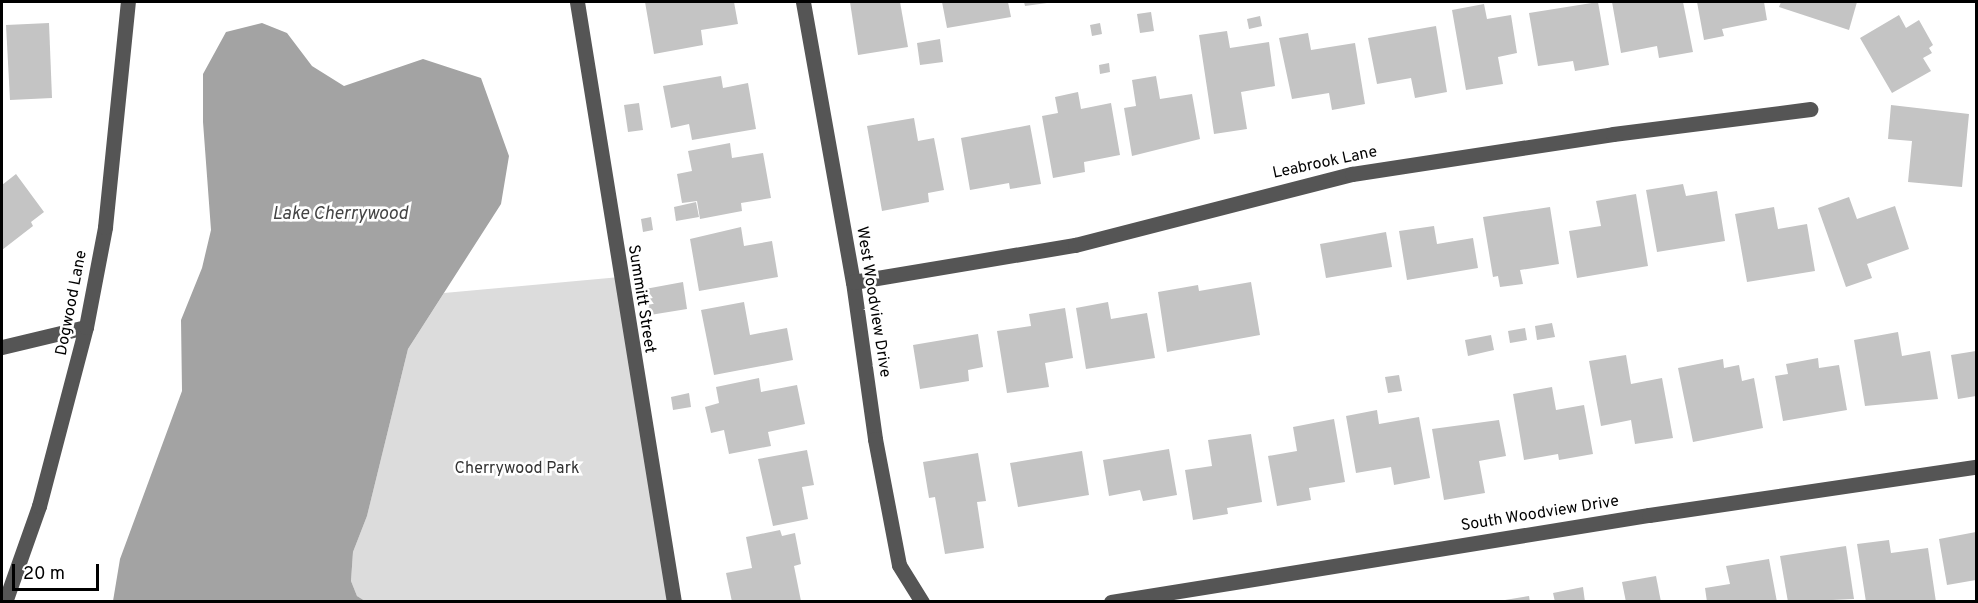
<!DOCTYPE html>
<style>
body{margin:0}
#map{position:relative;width:1978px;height:603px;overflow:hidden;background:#fff;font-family:Overpass,sans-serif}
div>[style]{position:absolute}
.green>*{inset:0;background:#dcdcdc}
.water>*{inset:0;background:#a3a3a3}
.building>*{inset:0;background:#c4c4c4}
.minor>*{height:15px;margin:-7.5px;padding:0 7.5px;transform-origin:7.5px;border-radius:7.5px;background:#555}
span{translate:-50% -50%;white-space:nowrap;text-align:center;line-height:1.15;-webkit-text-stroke:5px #fff;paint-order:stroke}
.street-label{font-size:16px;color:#000}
.park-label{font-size:16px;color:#333}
.water-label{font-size:18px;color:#444;font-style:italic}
.frame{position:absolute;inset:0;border:3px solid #000;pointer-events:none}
.scale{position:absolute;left:12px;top:564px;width:87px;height:27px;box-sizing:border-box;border:3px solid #000;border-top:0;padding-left:8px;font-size:18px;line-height:21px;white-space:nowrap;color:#000;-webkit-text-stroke:4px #fff;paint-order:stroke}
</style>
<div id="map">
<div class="green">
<div style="clip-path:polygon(620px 277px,674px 601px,365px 601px,357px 596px,351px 581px,353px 552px,367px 516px,408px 349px,444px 293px)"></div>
</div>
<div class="water">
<div style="clip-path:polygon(262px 23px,287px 33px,312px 66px,344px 86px,423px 59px,481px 78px,509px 156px,501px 204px,408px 349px,367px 516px,353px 552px,351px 581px,357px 596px,365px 601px,113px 601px,120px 559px,182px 391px,181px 320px,202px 268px,211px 230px,203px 122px,203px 74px,226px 32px)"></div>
</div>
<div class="building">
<div style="clip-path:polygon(645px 2px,734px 2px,738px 24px,701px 30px,703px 45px,654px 54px)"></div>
<div style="clip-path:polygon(850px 2px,900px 2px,908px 47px,858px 55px)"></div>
<div style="clip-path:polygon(942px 2px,1008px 2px,1011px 17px,947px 28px)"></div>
<div style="clip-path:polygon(1024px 2px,1047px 2px,1047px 3px,1025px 6px)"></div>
<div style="clip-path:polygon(1598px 2px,1609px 65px,1575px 71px,1573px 61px,1538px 66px,1529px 13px)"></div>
<div style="clip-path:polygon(1612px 2px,1683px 2px,1693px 52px,1659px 58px,1657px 46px,1621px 53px)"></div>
<div style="clip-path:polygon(1697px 2px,1764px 2px,1767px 20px,1722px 29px,1724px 36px,1704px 40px)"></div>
<div style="clip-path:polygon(1781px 2px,1857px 2px,1849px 30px,1779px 7px)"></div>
<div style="clip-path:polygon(1484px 4px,1487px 19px,1511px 15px,1517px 53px,1498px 57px,1503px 84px,1466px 90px,1452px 10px)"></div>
<div style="clip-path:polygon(1151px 12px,1154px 31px,1140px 33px,1137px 14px)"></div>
<div style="clip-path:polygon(1899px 15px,1906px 28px,1919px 20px,1933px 45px,1929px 48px,1932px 53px,1923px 58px,1931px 71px,1892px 93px,1860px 38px)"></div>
<div style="clip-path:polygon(1260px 16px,1262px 26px,1249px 29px,1247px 19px)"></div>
<div style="clip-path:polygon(49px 23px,52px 98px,10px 100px,6px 25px)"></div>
<div style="clip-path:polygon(1100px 23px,1102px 34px,1092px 36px,1090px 25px)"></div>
<div style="clip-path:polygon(1436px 26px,1447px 92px,1415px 98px,1411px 78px,1377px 84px,1368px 38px)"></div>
<div style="clip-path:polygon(1227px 31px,1230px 48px,1269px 42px,1275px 86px,1241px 92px,1247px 129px,1214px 134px,1199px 35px)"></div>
<div style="clip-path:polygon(1308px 33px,1311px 50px,1355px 43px,1365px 104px,1332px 110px,1329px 93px,1292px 99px,1279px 38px)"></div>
<div style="clip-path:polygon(940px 39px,943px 62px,920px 65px,917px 43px)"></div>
<div style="clip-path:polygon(1109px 63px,1110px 72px,1100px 74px,1099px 65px)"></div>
<div style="clip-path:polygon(721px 76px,723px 88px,748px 83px,756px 129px,692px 140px,689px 124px,671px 128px,663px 86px)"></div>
<div style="clip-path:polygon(1156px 76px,1160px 99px,1192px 94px,1200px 139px,1132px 156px,1124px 108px,1136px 106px,1132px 80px)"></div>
<div style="clip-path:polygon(1078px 92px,1081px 109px,1111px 103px,1120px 155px,1084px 162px,1085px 172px,1053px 178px,1042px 116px,1058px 113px,1055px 97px)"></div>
<div style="clip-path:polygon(639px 103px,643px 130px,628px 132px,624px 105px)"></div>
<div style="clip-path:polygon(1891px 105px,1969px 114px,1962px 187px,1908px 182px,1912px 141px,1888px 139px)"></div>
<div style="clip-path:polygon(914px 118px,918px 141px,934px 138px,944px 190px,928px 193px,929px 202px,882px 211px,867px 126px)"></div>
<div style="clip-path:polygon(1030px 125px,1041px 184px,1010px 189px,1009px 183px,970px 190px,961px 138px)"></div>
<div style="clip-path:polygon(730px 143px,732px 158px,763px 153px,771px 198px,741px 203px,742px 211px,700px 219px,697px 201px,682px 203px,677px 174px,692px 171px,688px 151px)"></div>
<div style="clip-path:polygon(16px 174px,44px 212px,31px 222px,33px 226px,2px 250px,2px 185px)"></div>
<div style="clip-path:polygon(1683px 184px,1686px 196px,1717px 191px,1725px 241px,1657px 252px,1646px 190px)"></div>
<div style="clip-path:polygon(1636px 194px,1648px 266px,1577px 278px,1569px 231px,1601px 226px,1596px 201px)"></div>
<div style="clip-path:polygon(1849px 197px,1857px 219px,1895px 206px,1909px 249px,1867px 264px,1872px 278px,1846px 287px,1818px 208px)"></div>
<div style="clip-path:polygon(696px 202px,699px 217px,676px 221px,674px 207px)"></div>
<div style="clip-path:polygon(1550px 207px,1559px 264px,1520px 270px,1523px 284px,1500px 287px,1498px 276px,1493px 277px,1483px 217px)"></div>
<div style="clip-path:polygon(1774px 207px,1778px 229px,1807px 224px,1815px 271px,1747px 282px,1735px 214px)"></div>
<div style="clip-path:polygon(651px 217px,653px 230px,643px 232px,641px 219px)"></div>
<div style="clip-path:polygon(1434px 226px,1437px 244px,1473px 238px,1478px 268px,1407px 280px,1399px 231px)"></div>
<div style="clip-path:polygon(741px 227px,744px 246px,772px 241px,778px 277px,699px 291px,690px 239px)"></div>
<div style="clip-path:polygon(1386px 232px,1392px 267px,1326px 278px,1320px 244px)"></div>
<div style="clip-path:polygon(683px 282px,687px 309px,650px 315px,645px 289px)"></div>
<div style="clip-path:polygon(1251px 282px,1260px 335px,1167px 352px,1158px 292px,1198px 285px,1199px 291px)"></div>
<div style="clip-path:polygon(744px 302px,750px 335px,787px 328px,793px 360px,714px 375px,701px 310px)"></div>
<div style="clip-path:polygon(1108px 302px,1111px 319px,1147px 313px,1155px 358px,1086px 369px,1076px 308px)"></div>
<div style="clip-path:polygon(1065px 308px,1073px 358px,1045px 363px,1049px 387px,1007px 393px,997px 331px,1031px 326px,1029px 314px)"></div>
<div style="clip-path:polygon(1552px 323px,1555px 337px,1537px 340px,1535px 326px)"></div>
<div style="clip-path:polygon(1525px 328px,1527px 340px,1510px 343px,1508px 331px)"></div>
<div style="clip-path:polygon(1898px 332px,1902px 356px,1930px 351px,1938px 399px,1865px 406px,1854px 340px)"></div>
<div style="clip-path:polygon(978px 334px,983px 367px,968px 370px,969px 381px,920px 389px,913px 345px)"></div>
<div style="clip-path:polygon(1491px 335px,1494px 350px,1468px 356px,1465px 340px)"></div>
<div style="clip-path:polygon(1976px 351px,1976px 396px,1958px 399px,1951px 355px)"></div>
<div style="clip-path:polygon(1626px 355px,1631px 384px,1662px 378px,1673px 438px,1635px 444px,1631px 420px,1601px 426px,1589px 361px)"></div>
<div style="clip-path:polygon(1818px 358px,1819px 368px,1839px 365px,1847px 410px,1783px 421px,1775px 376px,1788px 374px,1786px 364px)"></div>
<div style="clip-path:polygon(1723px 359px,1724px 368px,1739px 365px,1742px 381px,1754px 378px,1763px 428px,1693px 442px,1678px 368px)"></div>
<div style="clip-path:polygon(1399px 375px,1402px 391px,1388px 393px,1385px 377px)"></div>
<div style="clip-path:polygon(759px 378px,761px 392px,797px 385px,805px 424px,768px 432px,771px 446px,729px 454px,724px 430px,711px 433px,705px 407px,719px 403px,716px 387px)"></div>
<div style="clip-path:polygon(1552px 387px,1556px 410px,1584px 405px,1593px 454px,1559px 460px,1558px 454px,1524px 460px,1513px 394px)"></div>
<div style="clip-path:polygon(689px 393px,691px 407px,673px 410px,671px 397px)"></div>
<div style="clip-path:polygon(1377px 410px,1379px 424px,1419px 417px,1430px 478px,1394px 485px,1391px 467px,1356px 473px,1346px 416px)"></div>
<div style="clip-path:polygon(1334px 419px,1345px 482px,1309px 488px,1311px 500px,1277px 506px,1268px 456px,1297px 451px,1293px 427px)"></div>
<div style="clip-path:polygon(1499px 420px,1506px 456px,1479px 461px,1485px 493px,1444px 500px,1432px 429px)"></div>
<div style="clip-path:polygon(1251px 434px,1262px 502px,1227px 508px,1228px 514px,1193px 520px,1185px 470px,1212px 466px,1208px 440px)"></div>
<div style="clip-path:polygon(1169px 449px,1177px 495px,1143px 501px,1140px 490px,1109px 496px,1103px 460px)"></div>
<div style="clip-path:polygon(807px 450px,814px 485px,802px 487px,808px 519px,773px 526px,758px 459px)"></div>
<div style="clip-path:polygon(1082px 451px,1089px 495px,1018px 507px,1010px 463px)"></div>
<div style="clip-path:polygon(978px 453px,986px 501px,977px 502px,984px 548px,945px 554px,935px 497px,929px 498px,923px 462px)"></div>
<div style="clip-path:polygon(780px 530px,782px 536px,795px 533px,801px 564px,794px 566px,801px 601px,732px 602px,726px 573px,752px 568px,746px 537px)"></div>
<div style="clip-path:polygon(1976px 532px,1976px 580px,1947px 585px,1939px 539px)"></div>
<div style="clip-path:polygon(1889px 540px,1891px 553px,1928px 548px,1936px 602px,1866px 602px,1857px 544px)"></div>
<div style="clip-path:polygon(1846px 546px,1854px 599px,1788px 602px,1780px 556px)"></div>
<div style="clip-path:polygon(1769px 559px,1777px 602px,1707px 602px,1705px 588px,1730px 584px,1726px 566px)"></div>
<div style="clip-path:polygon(1656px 576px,1661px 602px,1626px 602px,1622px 582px)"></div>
<div style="clip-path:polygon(1583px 587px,1585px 602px,1555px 602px,1553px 593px)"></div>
<div style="clip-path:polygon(1529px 596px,1530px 602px,1505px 602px,1505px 600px)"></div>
</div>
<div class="minor">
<div style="left:577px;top:2px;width:608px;rotate:80.82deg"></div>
<div style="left:803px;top:2px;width:284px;rotate:79.9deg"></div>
<div style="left:853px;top:282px;width:159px;rotate:82deg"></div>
<div style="left:875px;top:439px;width:128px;rotate:79.2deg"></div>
<div style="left:899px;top:565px;width:44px;rotate:58.1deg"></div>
<div style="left:853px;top:282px;width:225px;rotate:-9.5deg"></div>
<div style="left:1075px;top:245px;width:286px;rotate:-14.4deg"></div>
<div style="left:1352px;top:174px;width:264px;rotate:-8.7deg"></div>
<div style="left:1613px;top:134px;width:199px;rotate:-7.2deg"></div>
<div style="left:2px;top:347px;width:86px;rotate:-13.4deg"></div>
<div style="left:5px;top:602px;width:102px;rotate:-70.5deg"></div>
<div style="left:39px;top:506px;width:185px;rotate:-75.3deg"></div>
<div style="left:86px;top:327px;width:102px;rotate:-79.2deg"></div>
<div style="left:105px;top:227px;width:226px;rotate:-84.2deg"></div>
<div style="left:1111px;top:602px;width:545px;rotate:-9.19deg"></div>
<div style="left:1649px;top:515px;width:331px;rotate:-8.4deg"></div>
</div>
<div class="street-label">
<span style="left:1325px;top:163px;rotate:-12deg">Leabrook Lane</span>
<span style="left:641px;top:299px;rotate:81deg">Summitt Street</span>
<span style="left:873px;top:302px;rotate:81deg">West Woodview Drive</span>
<span style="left:72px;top:303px;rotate:-79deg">Dogwood Lane</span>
<span style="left:1540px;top:514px;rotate:-9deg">South Woodview Drive</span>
</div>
<div class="park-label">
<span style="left:517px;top:469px">Cherrywood Park</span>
</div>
<div class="water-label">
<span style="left:340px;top:215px">Lake Cherrywood</span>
</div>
<div class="frame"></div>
<div class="scale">20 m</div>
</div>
